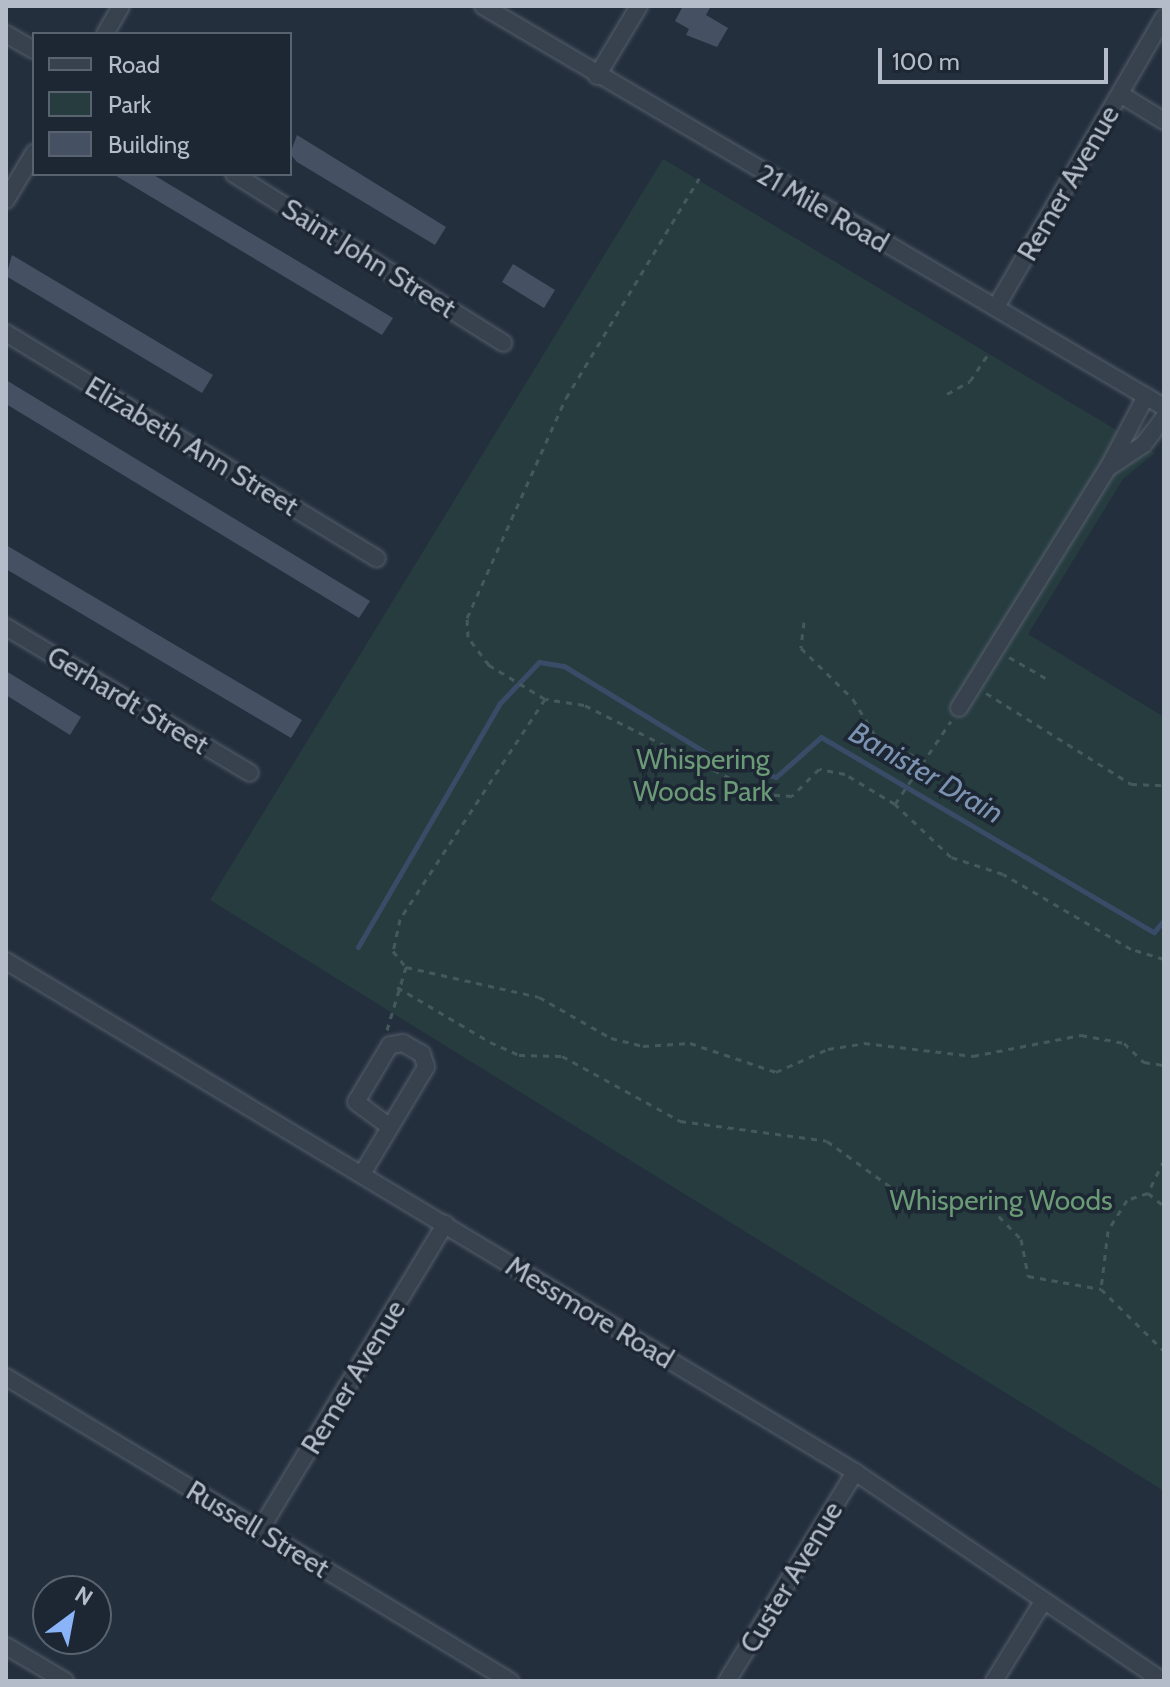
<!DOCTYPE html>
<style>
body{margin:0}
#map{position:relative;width:1170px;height:1687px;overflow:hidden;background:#242f3e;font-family:Cabin,sans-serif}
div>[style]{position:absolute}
.green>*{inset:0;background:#263c3f}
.stream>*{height:5px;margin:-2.5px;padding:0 2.5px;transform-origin:2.5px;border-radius:2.5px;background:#394c67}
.building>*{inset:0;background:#455162}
.path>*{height:3px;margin-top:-1.5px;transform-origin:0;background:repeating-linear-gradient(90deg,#44595c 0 6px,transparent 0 12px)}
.roads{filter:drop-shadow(0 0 2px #565f6c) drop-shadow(0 0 2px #565f6c)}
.minor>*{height:16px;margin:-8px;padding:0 8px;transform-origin:8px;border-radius:8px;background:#38414e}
span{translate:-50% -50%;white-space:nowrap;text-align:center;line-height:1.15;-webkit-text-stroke:7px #1d2633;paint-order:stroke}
.street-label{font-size:28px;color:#b4bcc9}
.park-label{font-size:28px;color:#6b9a76}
.water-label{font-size:30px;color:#7c92b1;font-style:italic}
.frame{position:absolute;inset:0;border:8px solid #b4bcc9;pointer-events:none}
.legend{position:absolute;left:32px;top:32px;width:260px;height:144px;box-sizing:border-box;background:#1d2633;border:2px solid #59626f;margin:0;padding:10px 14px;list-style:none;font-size:24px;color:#b4bcc9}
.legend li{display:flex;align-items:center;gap:16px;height:40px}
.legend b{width:40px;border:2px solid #59626f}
.north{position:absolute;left:32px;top:1575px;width:80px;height:80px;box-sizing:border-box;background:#1d2633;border:2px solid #59626f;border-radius:50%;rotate:32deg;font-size:22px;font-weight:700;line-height:32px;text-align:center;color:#b4bcc9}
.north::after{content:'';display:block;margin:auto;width:28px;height:36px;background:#8ab4f8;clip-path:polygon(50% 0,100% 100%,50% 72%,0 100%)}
.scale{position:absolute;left:878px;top:48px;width:230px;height:36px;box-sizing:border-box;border:4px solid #b4bcc9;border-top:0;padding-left:10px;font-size:24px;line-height:28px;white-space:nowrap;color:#b4bcc9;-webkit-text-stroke:6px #1d2633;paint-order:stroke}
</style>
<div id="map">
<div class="green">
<div style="clip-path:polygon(663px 159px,1155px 453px,1123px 479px,1028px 634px,1164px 717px,1164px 1491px,210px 900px)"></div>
</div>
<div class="stream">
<div style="left:358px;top:947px;width:282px;rotate:-59.8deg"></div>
<div style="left:500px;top:703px;width:57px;rotate:-46.4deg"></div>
<div style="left:539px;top:662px;width:25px;rotate:9deg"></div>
<div style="left:564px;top:666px;width:180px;rotate:31.4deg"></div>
<div style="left:718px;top:760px;width:60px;rotate:16.3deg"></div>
<div style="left:776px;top:777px;width:60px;rotate:-41.6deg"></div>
<div style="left:821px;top:737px;width:386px;rotate:30.4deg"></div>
<div style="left:1154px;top:932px;width:16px;rotate:-50deg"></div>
</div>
<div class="building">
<div style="clip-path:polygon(683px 6px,711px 6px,706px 15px,728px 28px,717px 47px,686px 35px,689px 29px,675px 21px)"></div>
<div style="clip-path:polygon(297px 135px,446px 227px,435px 245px,297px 162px,290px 154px)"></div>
<div style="clip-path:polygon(113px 174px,152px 174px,393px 318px,382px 335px)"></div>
<div style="clip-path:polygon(12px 255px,213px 375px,202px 393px,6px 276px)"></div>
<div style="clip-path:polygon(513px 264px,555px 290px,544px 308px,502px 282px)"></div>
<div style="clip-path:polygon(6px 380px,370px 601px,359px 618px,6px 404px)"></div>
<div style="clip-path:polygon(6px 545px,302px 720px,291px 738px,6px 569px)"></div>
<div style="clip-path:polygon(6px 671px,81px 717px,70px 735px,6px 695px)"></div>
</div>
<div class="path">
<div style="left:947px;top:394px;width:26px;rotate:-29deg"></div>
<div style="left:970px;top:381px;width:34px;rotate:-56deg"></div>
<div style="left:804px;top:622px;width:26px;rotate:97deg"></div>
<div style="left:801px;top:648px;width:73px;rotate:44.4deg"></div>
<div style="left:853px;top:699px;width:44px;rotate:58.8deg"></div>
<div style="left:876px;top:737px;width:54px;rotate:26.6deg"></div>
<div style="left:1009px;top:657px;width:44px;rotate:30.1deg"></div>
<div style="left:986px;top:693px;width:171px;rotate:32.1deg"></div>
<div style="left:1131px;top:784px;width:33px;rotate:2deg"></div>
<div style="left:545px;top:699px;width:66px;rotate:-148.7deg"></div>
<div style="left:489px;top:665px;width:35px;rotate:-127deg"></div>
<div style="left:468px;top:637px;width:19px;rotate:-93deg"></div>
<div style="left:467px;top:618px;width:241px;rotate:-65.8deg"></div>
<div style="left:566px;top:398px;width:257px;rotate:-58.8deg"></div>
<div style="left:895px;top:804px;width:100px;rotate:-56deg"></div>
<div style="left:1164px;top:959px;width:34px;rotate:-163deg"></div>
<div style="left:1131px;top:949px;width:148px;rotate:-149.6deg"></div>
<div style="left:1003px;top:874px;width:55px;rotate:-161.9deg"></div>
<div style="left:951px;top:857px;width:77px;rotate:-136.6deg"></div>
<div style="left:895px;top:804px;width:58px;rotate:-149deg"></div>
<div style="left:845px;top:774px;width:26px;rotate:-169deg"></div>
<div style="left:819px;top:769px;width:38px;rotate:135deg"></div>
<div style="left:792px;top:796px;width:30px;rotate:-176deg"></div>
<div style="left:762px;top:794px;width:199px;rotate:-153.4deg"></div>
<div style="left:584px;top:705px;width:39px;rotate:-171deg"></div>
<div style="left:545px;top:699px;width:263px;rotate:123.4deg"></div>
<div style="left:400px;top:919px;width:33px;rotate:102deg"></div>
<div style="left:393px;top:951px;width:21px;rotate:51deg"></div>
<div style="left:406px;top:967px;width:136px;rotate:12.7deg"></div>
<div style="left:539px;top:997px;width:83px;rotate:29.7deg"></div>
<div style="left:611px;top:1038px;width:33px;rotate:14deg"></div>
<div style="left:643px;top:1046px;width:47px;rotate:-3.7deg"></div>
<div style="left:690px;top:1043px;width:91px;rotate:18.6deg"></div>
<div style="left:776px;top:1072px;width:57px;rotate:-23.9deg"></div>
<div style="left:828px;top:1049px;width:36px;rotate:-9deg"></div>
<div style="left:864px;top:1043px;width:110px;rotate:6.8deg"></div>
<div style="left:973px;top:1056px;width:110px;rotate:-11deg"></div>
<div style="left:1081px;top:1035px;width:44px;rotate:10.5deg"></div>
<div style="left:1124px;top:1043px;width:28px;rotate:44deg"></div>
<div style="left:1144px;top:1062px;width:20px;rotate:9deg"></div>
<div style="left:397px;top:987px;width:108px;rotate:30.6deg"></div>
<div style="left:490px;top:1042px;width:32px;rotate:24deg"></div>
<div style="left:519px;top:1055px;width:43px;rotate:1.3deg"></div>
<div style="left:562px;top:1056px;width:135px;rotate:28.8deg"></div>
<div style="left:680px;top:1121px;width:148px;rotate:7.7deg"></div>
<div style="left:827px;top:1141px;width:89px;rotate:35.8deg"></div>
<div style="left:899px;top:1193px;width:83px;rotate:4.1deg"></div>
<div style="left:982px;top:1199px;width:56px;rotate:45.7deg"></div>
<div style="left:1021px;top:1239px;width:38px;rotate:79deg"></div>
<div style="left:1028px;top:1276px;width:74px;rotate:10.1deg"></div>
<div style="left:387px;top:1030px;width:66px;rotate:-73.2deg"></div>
<div style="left:1164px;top:1160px;width:37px;rotate:116deg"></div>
<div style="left:1148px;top:1193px;width:22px;rotate:162deg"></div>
<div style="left:1127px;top:1200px;width:36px;rotate:122deg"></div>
<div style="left:1108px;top:1231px;width:58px;rotate:96.9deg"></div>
<div style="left:1101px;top:1289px;width:88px;rotate:44.5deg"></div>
<div style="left:1148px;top:1193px;width:21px;rotate:39deg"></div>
</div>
<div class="roads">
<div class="minor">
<div style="left:483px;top:6px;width:790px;rotate:30.49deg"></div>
<div style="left:6px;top:34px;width:32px;rotate:30deg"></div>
<div style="left:105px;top:34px;width:32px;rotate:-60deg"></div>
<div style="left:597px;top:76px;width:82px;rotate:-59deg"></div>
<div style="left:1120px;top:94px;width:52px;rotate:31.5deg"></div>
<div style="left:234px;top:174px;width:318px;rotate:32.1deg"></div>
<div style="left:6px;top:200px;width:55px;rotate:-59.2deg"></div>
<div style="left:996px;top:307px;width:335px;rotate:-59.9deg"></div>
<div style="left:6px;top:333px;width:434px;rotate:31.3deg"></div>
<div style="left:1146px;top:396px;width:81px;rotate:117.8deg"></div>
<div style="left:1108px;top:468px;width:43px;rotate:-33.7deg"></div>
<div style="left:1144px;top:444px;width:34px;rotate:-53deg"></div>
<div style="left:6px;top:627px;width:284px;rotate:30.9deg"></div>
<div style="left:959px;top:708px;width:282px;rotate:-58.2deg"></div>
<div style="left:6px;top:961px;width:991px;rotate:31.04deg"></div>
<div style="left:855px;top:1472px;width:372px;rotate:34.2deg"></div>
<div style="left:362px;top:1174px;width:125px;rotate:-59.1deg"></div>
<div style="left:426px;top:1067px;width:14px;rotate:-107deg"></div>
<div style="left:422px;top:1054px;width:22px;rotate:-150deg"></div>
<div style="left:403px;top:1043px;width:13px;rotate:171deg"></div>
<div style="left:390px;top:1045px;width:66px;rotate:120.8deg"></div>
<div style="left:356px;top:1102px;width:42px;rotate:36.3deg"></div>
<div style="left:6px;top:1377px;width:589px;rotate:31.1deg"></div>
<div style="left:260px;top:1530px;width:358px;rotate:-58.8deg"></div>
<div style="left:6px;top:1646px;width:69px;rotate:30.7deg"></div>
<div style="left:727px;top:1681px;width:245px;rotate:-58.5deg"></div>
<div style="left:994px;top:1681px;width:89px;rotate:-58.3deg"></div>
</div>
</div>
<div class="street-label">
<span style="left:1068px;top:183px;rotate:-60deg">Remer Avenue</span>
<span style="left:823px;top:208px;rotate:30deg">21 Mile Road</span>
<span style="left:369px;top:258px;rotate:32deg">Saint John Street</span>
<span style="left:192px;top:446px;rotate:31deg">Elizabeth Ann Street</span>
<span style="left:128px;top:700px;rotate:31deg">Gerhardt Street</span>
<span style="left:590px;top:1312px;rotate:31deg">Messmore Road</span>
<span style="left:353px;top:1377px;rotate:-59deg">Remer Avenue</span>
<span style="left:258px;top:1529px;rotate:31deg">Russell Street</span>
<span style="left:791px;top:1577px;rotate:-59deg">Custer Avenue</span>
</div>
<div class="park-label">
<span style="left:703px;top:775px">Whispering<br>Woods Park</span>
<span style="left:1001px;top:1200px">Whispering Woods</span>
</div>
<div class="water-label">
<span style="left:926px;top:773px;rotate:30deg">Banister Drain</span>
</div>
<div class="frame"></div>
<ul class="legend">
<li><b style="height:10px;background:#38414e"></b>Road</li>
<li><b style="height:22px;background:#263c3f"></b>Park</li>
<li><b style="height:22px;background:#455162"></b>Building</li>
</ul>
<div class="north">N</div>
<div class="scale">100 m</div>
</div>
